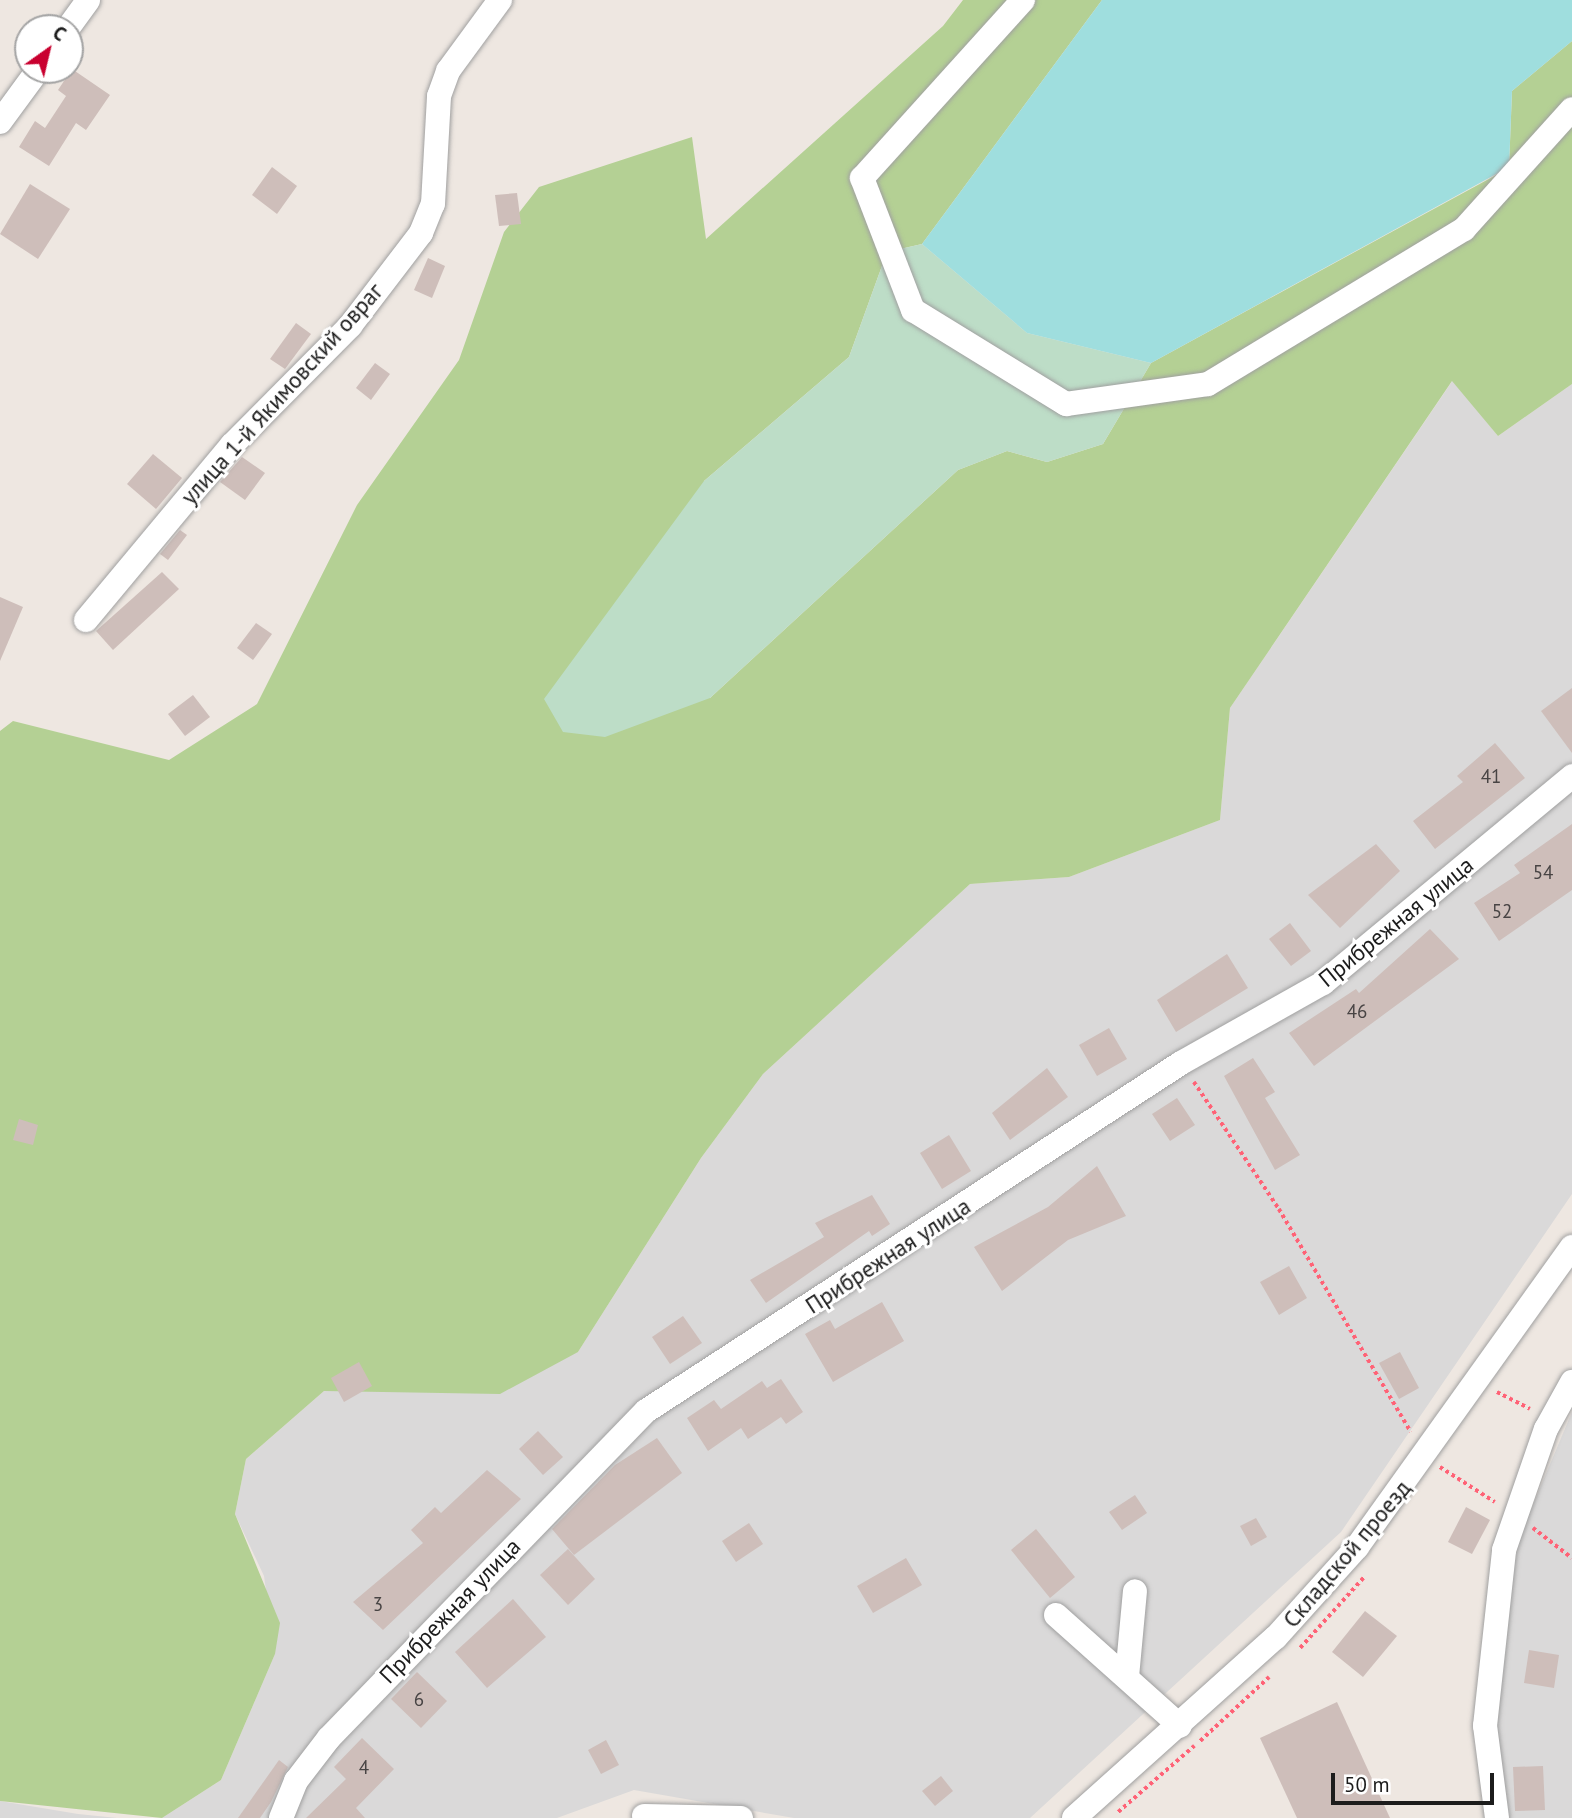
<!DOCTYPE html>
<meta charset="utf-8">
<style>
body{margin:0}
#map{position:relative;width:1572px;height:1818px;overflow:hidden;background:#eee7e1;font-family:"PT Sans",sans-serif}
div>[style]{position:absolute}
.residential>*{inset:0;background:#dad9d9}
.forest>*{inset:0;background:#b4d094}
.wetland>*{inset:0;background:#bdddc7}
.water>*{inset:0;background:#9fdede}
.building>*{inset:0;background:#cebeba}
.path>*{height:3.5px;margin-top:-1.75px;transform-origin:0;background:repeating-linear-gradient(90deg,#ff6276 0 3.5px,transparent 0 7px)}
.roads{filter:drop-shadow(0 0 2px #a0a0a0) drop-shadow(0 0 2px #a0a0a0)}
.minor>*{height:24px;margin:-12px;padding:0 12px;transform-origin:12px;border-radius:12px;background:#fff}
span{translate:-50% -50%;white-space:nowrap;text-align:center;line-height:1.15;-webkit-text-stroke:6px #fff;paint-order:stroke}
.number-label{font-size:19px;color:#484444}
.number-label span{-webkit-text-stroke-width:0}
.street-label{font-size:23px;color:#1c1c1c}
.north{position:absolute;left:14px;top:14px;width:70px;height:70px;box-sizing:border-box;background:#fff;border:2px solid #a4a4a4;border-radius:50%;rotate:34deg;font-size:19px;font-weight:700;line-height:28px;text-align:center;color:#1c1c1c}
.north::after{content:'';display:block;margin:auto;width:24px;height:32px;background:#c9002f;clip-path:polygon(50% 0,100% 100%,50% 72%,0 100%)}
.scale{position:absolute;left:1331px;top:1773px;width:163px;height:32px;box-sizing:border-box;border:4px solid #1c1c1c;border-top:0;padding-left:9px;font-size:21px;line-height:24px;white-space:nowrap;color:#1c1c1c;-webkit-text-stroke:5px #fff;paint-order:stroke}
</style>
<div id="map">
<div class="residential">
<div style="clip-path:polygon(1453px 380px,1498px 436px,1572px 384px,1572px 1194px,1341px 1532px,1030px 1818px,794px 1818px,634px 1790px,557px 1818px,162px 1818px,221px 1780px,275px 1654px,264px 1576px,235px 1514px,246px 1459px,324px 1391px,394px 1391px,578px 1352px,701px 1158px,763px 1074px,970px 884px,1069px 877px,1220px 820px,1230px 708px)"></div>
<div style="clip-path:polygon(1572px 1412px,1572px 1818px,1506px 1818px,1491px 1711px,1501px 1640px,1519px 1538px)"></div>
<div style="clip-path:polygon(0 1801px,78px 1814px,117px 1818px,0 1818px)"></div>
</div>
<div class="forest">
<div style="clip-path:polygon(963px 0,1102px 0,922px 244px,887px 252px,849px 357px,704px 481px,710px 698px,958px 470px,1007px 451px,1047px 462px,1103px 444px,1151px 363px,1509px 168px,1512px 91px,1572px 41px,1572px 384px,1498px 436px,1452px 381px,1230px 708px,1220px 820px,1069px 877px,970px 884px,763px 1074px,701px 1158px,578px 1352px,500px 1394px,324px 1391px,246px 1459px,235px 1514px,280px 1623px,275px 1654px,221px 1780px,162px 1818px,0 1801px,0 731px,13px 721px,169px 760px,257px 704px,357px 505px,459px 360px,504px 232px,539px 187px,692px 137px,706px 239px,943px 26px)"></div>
</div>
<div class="wetland">
<div style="clip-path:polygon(922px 244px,1027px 333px,1151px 363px,1103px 444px,1047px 462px,1007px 451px,958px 470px,710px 698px,605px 737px,563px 732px,544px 699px,704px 481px,849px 357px,887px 252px)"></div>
</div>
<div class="water">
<div style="clip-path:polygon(1102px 0,1572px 0,1572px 41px,1512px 91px,1509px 167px,1151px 363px,1027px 333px,922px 244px)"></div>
</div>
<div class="building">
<div style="clip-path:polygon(72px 69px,110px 95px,86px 130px,76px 123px,49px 166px,19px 147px,35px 121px,45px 128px,66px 96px,58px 90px)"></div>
<div style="clip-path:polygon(272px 167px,297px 186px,277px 214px,252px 195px)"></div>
<div style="clip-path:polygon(30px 184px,70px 209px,38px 259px,0 234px)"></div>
<div style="clip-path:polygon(517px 193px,521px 224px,499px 226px,495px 195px)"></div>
<div style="clip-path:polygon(428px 258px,445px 266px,432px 298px,414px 290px)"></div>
<div style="clip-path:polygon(296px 323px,311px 334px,285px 369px,270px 359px)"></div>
<div style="clip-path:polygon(375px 363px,390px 374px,371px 400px,356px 388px)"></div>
<div style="clip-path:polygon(153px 454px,182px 478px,156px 509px,127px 484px)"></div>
<div style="clip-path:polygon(242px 457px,265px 473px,245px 500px,220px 482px)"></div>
<div style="clip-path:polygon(180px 530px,187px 535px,168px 560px,160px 554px)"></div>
<div style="clip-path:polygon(162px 572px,179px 589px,113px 650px,96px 631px)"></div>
<div style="clip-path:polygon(0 597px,23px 607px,0 661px)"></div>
<div style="clip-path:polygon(256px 623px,272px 634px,253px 660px,237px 648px)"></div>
<div style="clip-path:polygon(1572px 688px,1572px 753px,1541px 711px)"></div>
<div style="clip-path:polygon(193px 695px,210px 717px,185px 736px,168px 714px)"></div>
<div style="clip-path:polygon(1495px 743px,1525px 778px,1435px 849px,1413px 821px,1463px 782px,1457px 776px)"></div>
<div style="clip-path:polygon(1572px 824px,1572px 890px,1499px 941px,1474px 903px,1520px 873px,1514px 865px)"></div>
<div style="clip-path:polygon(1376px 844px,1400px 871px,1340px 928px,1308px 895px)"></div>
<div style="clip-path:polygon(1290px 923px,1311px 951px,1291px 966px,1269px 939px)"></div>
<div style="clip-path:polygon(1430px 929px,1459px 959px,1314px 1066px,1289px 1033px,1356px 989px,1359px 993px)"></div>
<div style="clip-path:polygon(1227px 954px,1248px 988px,1176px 1032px,1157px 1000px)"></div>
<div style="clip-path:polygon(1109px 1028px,1127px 1059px,1097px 1076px,1079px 1045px)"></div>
<div style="clip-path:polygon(1253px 1058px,1275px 1092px,1265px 1098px,1300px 1155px,1275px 1170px,1224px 1076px)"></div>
<div style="clip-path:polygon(1047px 1068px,1068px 1097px,1010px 1140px,992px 1113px)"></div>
<div style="clip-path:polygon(1177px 1098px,1195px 1125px,1170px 1141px,1152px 1114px)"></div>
<div style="clip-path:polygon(19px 1119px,38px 1125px,33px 1145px,13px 1140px)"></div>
<div style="clip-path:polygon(949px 1135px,971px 1171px,942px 1189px,920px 1153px)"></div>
<div style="clip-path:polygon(1097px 1166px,1126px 1216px,1068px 1240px,1002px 1291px,974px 1247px,1048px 1207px)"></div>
<div style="clip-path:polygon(872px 1195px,890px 1224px,872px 1236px,869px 1231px,766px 1303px,750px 1280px,824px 1237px,815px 1223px)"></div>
<div style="clip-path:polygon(1289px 1266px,1307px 1298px,1279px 1315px,1260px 1282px)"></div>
<div style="clip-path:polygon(882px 1302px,904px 1341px,833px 1382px,805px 1334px,830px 1320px,835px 1329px)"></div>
<div style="clip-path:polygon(683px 1316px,702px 1343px,670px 1364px,652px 1337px)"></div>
<div style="clip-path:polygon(1400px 1352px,1419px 1388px,1399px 1399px,1379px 1363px)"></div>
<div style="clip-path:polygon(359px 1362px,372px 1386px,344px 1402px,331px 1378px)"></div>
<div style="clip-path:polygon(781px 1379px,803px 1412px,786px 1424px,781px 1417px,748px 1439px,741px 1428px,708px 1451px,687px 1418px,714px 1400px,721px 1409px,762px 1381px,767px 1388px)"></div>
<div style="clip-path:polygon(538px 1431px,563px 1457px,543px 1475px,519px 1449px)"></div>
<div style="clip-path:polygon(657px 1438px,682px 1473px,574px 1555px,552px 1529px,615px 1465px)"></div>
<div style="clip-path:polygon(487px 1470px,521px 1499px,383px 1630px,353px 1602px,423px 1543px,411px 1530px,435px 1507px,441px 1513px)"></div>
<div style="clip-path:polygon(1135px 1495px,1147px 1513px,1122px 1530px,1109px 1512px)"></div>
<div style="clip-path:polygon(1466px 1507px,1490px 1520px,1472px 1554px,1448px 1542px)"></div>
<div style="clip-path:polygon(1256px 1518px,1267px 1537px,1251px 1546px,1240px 1526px)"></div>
<div style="clip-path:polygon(749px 1523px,763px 1544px,736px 1562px,722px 1541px)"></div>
<div style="clip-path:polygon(1036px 1529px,1075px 1577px,1050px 1598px,1011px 1550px)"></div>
<div style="clip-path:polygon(568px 1549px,595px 1579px,568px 1605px,540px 1575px)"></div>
<div style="clip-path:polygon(906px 1558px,922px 1585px,873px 1613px,857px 1586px)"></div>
<div style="clip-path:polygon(513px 1599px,546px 1637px,487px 1688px,455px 1652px)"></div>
<div style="clip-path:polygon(1365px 1611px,1397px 1636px,1363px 1677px,1332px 1652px)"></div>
<div style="clip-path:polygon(1529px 1650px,1559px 1655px,1554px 1688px,1524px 1683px)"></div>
<div style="clip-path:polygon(417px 1672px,447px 1701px,421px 1728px,391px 1699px)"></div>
<div style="clip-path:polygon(1337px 1702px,1390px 1818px,1297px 1818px,1260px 1738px)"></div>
<div style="clip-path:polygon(362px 1738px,394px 1769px,356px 1808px,365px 1818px,306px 1818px,346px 1779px,334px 1767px)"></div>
<div style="clip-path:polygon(606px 1740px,619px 1765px,601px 1774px,588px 1750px)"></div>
<div style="clip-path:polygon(279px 1760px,288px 1767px,271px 1802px,260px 1818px,238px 1818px)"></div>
<div style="clip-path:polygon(1543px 1766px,1545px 1810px,1515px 1811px,1513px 1767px)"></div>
<div style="clip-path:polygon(941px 1776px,953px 1791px,935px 1806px,922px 1791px)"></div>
</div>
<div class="path">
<div style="left:1194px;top:1082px;width:153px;rotate:56.2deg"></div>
<div style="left:1279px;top:1209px;width:259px;rotate:59.4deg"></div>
<div style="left:1497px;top:1392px;width:37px;rotate:27deg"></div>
<div style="left:1440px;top:1467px;width:65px;rotate:32.5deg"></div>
<div style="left:1533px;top:1528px;width:49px;rotate:37.6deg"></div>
<div style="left:1300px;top:1648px;width:97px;rotate:-47.9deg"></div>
<div style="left:1200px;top:1741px;width:94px;rotate:-42.8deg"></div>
<div style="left:1118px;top:1812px;width:101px;rotate:-41deg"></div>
</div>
<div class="roads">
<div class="minor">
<div style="left:1023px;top:0;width:240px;rotate:132.1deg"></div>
<div style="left:862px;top:178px;width:142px;rotate:68.9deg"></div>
<div style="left:913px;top:310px;width:180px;rotate:31.6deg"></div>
<div style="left:1066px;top:404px;width:143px;rotate:-8deg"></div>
<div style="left:1208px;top:384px;width:299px;rotate:-31.2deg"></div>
<div style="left:1464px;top:229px;width:161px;rotate:-48deg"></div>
<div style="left:68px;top:28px;width:34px;rotate:-54deg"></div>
<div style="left:0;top:122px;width:64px;rotate:-53.8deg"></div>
<div style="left:86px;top:620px;width:228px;rotate:-50.2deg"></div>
<div style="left:232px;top:445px;width:168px;rotate:-45.2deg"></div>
<div style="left:350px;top:326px;width:117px;rotate:-52.6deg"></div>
<div style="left:421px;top:233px;width:31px;rotate:-68deg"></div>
<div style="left:433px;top:204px;width:108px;rotate:-86.8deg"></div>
<div style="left:439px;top:96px;width:27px;rotate:-70deg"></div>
<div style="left:448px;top:71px;width:88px;rotate:-53.8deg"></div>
<div style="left:1056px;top:1615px;width:166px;rotate:41.8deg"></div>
<div style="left:1127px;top:1677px;width:86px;rotate:-84.7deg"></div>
<div style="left:644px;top:1816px;width:97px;rotate:1.2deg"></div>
<div style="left:281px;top:1818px;width:40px;rotate:-68deg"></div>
<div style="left:296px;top:1781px;width:54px;rotate:-52.5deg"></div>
<div style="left:329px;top:1738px;width:455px;rotate:-45.9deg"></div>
<div style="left:646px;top:1411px;width:638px;rotate:-33.04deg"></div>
<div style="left:1181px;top:1063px;width:163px;rotate:-29.4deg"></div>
<div style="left:1323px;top:983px;width:324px;rotate:-39.7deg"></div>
<div style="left:1074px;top:1818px;width:271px;rotate:-41.9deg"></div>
<div style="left:1276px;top:1637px;width:121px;rotate:-48deg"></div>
<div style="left:1357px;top:1547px;width:369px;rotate:-54.4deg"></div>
<div style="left:1497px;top:1818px;width:93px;rotate:-97.4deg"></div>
<div style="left:1485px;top:1726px;width:177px;rotate:-83.8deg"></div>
<div style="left:1504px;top:1550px;width:128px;rotate:-70.9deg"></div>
<div style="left:1546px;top:1429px;width:54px;rotate:-61deg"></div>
</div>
</div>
<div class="number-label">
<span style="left:1491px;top:777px">41</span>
<span style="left:1543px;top:873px">54</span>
<span style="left:1502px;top:912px">52</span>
<span style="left:1357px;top:1012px">46</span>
<span style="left:378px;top:1605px">3</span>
<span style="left:419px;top:1700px">6</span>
<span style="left:364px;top:1768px">4</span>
</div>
<div class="street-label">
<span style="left:282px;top:394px;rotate:-48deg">улица 1-й Якимовский овраг</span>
<span style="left:1396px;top:922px;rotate:-39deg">Прибрежная улица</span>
<span style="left:888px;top:1256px;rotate:-33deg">Прибрежная улица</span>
<span style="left:1347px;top:1554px;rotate:-50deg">Складской проезд</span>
<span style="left:450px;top:1611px;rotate:-46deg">Прибрежная улица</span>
</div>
<div class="north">С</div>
<div class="scale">50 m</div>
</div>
